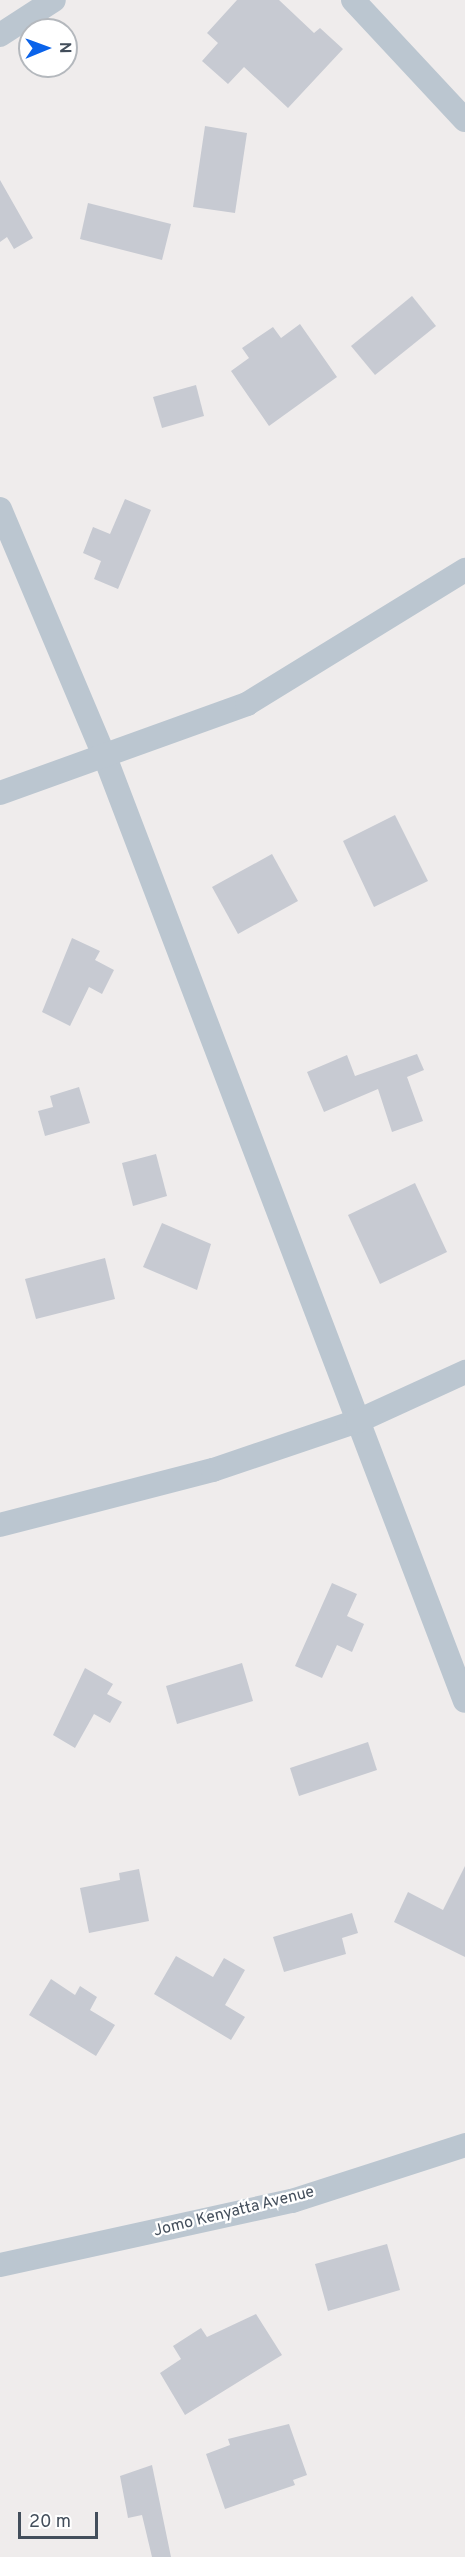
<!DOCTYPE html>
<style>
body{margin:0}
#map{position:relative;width:465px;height:2557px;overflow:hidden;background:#efecec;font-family:Overpass,sans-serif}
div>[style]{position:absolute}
.building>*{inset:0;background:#c7cad2}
.street>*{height:24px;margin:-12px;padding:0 12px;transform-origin:12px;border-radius:12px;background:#bbc6d0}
span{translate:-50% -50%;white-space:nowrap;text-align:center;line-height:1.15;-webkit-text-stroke:4.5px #fff;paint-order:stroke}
.street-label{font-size:16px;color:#434e5b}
.north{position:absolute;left:18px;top:18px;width:60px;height:60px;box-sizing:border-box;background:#fff;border:2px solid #b4b8bd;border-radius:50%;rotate:89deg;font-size:16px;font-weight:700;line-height:24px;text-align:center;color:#434e5b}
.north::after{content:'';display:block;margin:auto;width:21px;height:27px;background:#0b63ea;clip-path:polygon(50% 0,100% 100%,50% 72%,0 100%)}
.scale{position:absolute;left:18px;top:2512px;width:80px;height:27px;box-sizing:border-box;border:3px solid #434e5b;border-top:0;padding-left:8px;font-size:18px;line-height:21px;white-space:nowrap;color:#434e5b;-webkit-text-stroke:4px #fff;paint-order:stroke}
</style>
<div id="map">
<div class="building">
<div style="clip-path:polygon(237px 0,279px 0,314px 33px,320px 28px,343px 49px,288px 108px,244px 67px,228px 84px,202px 61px,218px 43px,207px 33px)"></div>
<div style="clip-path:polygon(205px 126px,247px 133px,235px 213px,193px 207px)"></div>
<div style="clip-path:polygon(0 180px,33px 238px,14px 249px,7px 237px,0 242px)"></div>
<div style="clip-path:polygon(88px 203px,171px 224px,162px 260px,80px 239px)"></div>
<div style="clip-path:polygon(412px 296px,436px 326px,375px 375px,351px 346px)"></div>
<div style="clip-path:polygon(300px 324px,337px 377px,269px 426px,231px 371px,249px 358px,242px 348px,273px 327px,281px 338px)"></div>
<div style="clip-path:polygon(196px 385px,204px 416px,162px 428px,153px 397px)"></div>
<div style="clip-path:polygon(125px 499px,151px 510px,118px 589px,94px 579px,101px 561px,83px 553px,93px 527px,110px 534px)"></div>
<div style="clip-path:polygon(395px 815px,428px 881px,374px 907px,343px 841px)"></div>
<div style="clip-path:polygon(272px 854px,298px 901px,238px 934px,212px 887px)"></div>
<div style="clip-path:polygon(72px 938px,100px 951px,95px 960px,114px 970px,102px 994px,89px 987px,70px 1026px,42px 1012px)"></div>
<div style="clip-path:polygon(417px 1054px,424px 1070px,407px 1077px,423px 1121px,392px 1132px,378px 1089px,324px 1112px,307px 1072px,347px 1055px,355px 1076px)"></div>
<div style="clip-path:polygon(79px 1087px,90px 1123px,45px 1136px,38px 1111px,53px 1107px,50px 1096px)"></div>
<div style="clip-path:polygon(156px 1154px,167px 1196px,133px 1206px,122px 1163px)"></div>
<div style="clip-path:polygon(415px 1183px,447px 1252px,380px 1284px,348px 1215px)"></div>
<div style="clip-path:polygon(162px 1223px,211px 1244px,197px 1290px,143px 1267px)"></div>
<div style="clip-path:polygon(105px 1258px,115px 1299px,36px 1319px,25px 1279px)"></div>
<div style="clip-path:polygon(332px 1583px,357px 1594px,347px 1616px,364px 1624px,352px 1652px,337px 1645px,322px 1678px,295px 1666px)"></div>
<div style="clip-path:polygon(242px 1663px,253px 1701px,177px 1724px,166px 1686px)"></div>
<div style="clip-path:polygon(85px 1668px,113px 1684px,107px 1694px,122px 1702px,110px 1723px,94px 1714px,75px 1748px,53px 1735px)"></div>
<div style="clip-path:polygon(368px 1742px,377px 1770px,299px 1796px,290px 1768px)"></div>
<div style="clip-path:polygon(465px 1866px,465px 1957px,394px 1922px,408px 1892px,443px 1910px)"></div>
<div style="clip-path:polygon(139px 1869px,149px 1921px,89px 1933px,80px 1888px,120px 1880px,119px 1873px)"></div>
<div style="clip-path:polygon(352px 1913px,358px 1933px,342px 1938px,346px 1954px,284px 1972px,273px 1937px)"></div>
<div style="clip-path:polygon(176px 1956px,213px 1977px,224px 1958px,245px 1970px,225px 2005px,245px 2017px,231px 2040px,154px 1994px)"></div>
<div style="clip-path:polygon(51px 1979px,75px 1995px,80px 1986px,97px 1997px,90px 2010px,115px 2025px,96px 2056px,29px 2015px)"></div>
<div style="clip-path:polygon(387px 2244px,400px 2290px,328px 2311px,315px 2264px)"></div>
<div style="clip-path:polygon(256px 2314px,282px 2355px,185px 2415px,160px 2373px,181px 2359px,173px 2346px,201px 2328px,207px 2337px)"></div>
<div style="clip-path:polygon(289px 2424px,307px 2475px,293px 2480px,295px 2485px,225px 2509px,206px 2454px,230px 2445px,228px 2439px)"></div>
<div style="clip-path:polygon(152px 2465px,171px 2557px,152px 2557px,142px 2515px,128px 2518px,120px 2476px)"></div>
</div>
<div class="street">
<div style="left:353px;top:0;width:164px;rotate:47deg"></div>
<div style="left:0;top:35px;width:64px;rotate:-32.9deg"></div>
<div style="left:0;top:509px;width:269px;rotate:67.1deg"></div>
<div style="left:105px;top:757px;width:1010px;rotate:69.13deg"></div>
<div style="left:0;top:793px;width:263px;rotate:-19.8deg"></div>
<div style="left:247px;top:704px;width:256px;rotate:-31.6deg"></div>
<div style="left:0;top:1525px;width:220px;rotate:-14.5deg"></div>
<div style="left:213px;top:1470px;width:153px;rotate:-18.7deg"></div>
<div style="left:358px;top:1421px;width:118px;rotate:-24.6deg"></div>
<div style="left:0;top:2265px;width:299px;rotate:-12.4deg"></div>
<div style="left:292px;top:2201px;width:182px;rotate:-17.9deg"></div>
</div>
<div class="street-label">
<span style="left:234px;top:2212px;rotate:-14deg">Jomo Kenyatta Avenue</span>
</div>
<div class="north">N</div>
<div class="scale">20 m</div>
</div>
